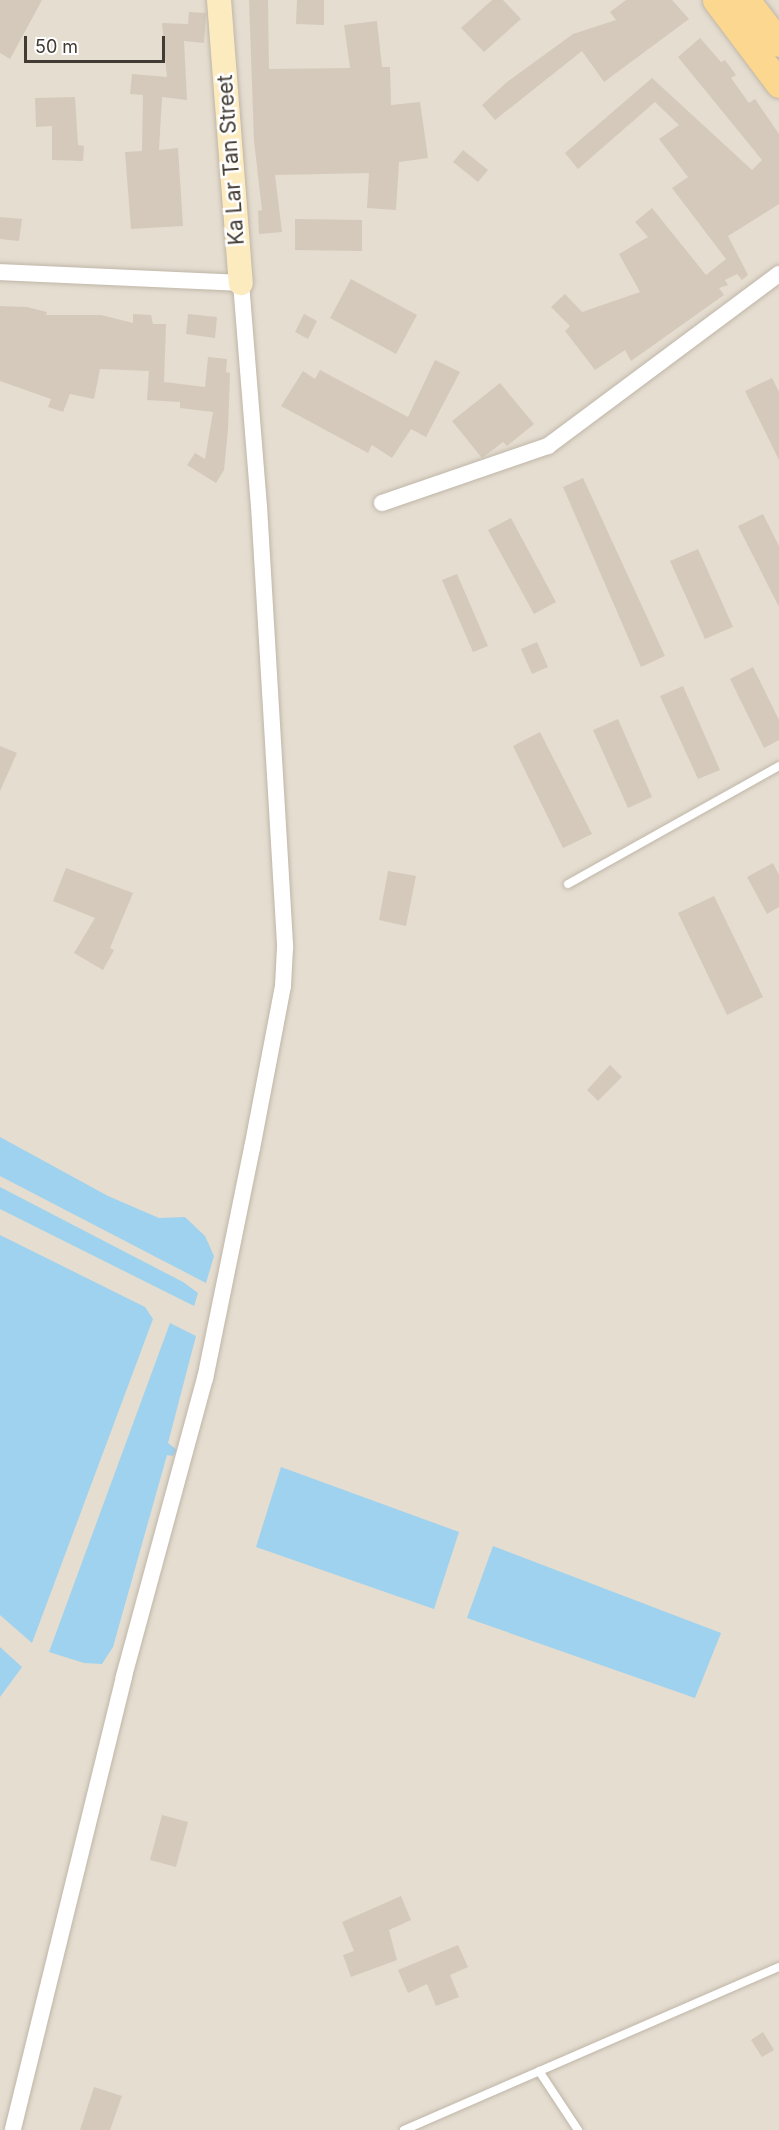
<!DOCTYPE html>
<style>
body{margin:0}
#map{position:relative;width:779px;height:2130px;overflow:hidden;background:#f1ece2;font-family:Inter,sans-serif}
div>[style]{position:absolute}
.residential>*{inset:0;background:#e5ddd0}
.water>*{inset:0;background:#9ed2ee}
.building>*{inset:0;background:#d5c9bb}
.roads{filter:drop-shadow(0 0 2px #bfb6a8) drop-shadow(0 0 2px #bfb6a8)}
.lane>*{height:8px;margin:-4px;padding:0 4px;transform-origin:4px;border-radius:4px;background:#fff}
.street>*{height:16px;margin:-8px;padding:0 8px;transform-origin:8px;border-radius:8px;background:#fff}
.secondary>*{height:24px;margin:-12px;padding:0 12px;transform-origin:12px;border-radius:12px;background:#fdebc0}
.primary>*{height:27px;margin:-13.5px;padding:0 13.5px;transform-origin:13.5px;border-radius:13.5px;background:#fcd790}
span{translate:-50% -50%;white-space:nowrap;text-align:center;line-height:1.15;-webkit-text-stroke:5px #fff;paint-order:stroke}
.street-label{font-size:21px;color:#423b33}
.scale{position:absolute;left:24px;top:36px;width:141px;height:27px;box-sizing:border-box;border:3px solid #423b33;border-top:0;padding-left:8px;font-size:18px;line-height:21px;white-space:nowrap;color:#423b33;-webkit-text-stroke:4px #fff;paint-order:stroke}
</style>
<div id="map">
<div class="residential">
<div style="clip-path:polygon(0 0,779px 0,779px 2130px,0 2130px)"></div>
</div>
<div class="water">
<div style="clip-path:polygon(0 1137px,108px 1196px,159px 1218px,185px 1217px,205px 1236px,214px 1256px,206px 1283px,0 1176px)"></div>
<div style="clip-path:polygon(0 1187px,183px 1282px,198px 1293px,194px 1306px,0 1209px)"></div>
<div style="clip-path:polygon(0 1235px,145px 1307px,153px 1319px,32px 1643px,0 1615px)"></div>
<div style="clip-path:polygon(170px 1323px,196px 1336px,168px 1443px,177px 1450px,173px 1456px,167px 1455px,113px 1647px,102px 1664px,84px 1663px,49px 1652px)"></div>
<div style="clip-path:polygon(281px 1467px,459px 1532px,434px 1609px,256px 1547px)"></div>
<div style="clip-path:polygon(493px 1546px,721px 1633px,695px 1698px,467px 1618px)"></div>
<div style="clip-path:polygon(0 1647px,22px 1667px,0 1697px)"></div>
</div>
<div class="building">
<div style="clip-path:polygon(0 0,42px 0,10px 59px,0 53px)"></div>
<div style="clip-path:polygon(249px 0,268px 0,269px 69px,350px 68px,344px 25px,377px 21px,382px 67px,390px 67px,391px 105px,420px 102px,428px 158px,399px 162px,396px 210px,367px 208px,369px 173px,275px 175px,282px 232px,259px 234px,258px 211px,262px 210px,254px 141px)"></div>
<div style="clip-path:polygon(297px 0,324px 0,324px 25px,296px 24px)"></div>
<div style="clip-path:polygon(492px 0,503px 0,521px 19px,484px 52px,461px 28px)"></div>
<div style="clip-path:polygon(626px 0,672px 0,689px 19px,604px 82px,582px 51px,495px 120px,482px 105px,507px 82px,573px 34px,616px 20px,610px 12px)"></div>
<div style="clip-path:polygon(189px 12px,206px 13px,204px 43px,184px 41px,187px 100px,162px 97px,159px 150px,178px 148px,183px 226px,131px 229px,125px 152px,142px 151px,143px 95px,130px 94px,132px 74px,167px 77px,162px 23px,188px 24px)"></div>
<div style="clip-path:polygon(700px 38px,721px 62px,725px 60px,736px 75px,731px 78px,749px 103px,755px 99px,779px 134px,779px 204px,728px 236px,748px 275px,742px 280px,737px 274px,725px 280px,728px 285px,719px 288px,724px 295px,631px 361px,625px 350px,595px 370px,565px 331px,570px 326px,551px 307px,565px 294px,582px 312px,640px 292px,619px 254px,648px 237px,635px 222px,652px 208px,706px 275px,726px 259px,672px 188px,688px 177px,659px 139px,679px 125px,655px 102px,578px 169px,565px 153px,652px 78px,752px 170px,762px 160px,678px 57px)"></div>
<div style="clip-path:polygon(75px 97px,78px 145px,84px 146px,83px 161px,52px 160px,52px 126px,36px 127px,35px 98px)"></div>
<div style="clip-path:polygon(463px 150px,488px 170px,478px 182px,453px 162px)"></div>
<div style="clip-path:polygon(0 217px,22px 219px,19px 241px,0 239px)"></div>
<div style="clip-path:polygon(295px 219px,362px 220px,362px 251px,295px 250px)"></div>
<div style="clip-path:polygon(351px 279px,417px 315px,396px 354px,330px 318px)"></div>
<div style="clip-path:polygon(0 306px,27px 307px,47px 312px,46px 315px,101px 315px,133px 323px,133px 314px,151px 315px,153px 324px,166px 324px,164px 382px,205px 387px,208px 357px,227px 359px,226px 372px,230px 373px,228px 430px,224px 470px,216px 483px,187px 465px,195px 453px,205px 459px,213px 412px,180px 408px,180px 402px,147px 400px,149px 371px,100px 369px,94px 399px,70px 394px,63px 412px,48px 407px,51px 399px,0 381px)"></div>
<div style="clip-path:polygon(188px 314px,217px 317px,215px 338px,186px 334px)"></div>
<div style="clip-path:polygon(304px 314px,317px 321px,308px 339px,295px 332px)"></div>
<div style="clip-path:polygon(435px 360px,460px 372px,426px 437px,411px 429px,392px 458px,372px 445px,368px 453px,281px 406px,303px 371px,315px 379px,320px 370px,408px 417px)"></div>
<div style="clip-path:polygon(772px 378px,779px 392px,779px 460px,745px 391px)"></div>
<div style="clip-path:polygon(500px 383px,534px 424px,507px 446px,503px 442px,482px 458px,452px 421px)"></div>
<div style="clip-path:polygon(583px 478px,665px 656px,641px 667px,563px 487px)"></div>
<div style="clip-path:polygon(763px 514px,779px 546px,779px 607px,738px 526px)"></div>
<div style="clip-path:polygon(511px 518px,556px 602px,534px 614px,488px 530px)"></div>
<div style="clip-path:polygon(698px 549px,733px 627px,705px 639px,670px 561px)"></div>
<div style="clip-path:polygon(457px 574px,488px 646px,473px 652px,442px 580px)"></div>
<div style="clip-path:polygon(537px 642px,548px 667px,532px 674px,521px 649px)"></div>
<div style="clip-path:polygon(753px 667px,779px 720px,779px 740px,764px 748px,730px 679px)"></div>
<div style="clip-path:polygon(683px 686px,720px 770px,698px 779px,660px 696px)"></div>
<div style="clip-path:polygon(618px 719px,652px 797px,628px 808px,593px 730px)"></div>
<div style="clip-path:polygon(540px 732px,592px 834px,563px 848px,513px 746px)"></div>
<div style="clip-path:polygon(0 746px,17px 753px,0 791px)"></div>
<div style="clip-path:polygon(773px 863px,779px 875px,779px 907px,767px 914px,747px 877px)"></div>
<div style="clip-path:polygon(66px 868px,133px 893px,110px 948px,114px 950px,103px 970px,74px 953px,95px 918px,53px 901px)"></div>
<div style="clip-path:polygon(388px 871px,416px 876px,406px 926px,379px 920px)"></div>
<div style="clip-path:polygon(714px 896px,763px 997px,727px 1015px,678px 913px)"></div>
<div style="clip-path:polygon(610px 1065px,622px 1077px,598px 1101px,587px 1090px)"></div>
<div style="clip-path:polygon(162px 1815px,188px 1822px,176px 1867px,150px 1860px)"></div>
<div style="clip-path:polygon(401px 1896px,411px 1920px,389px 1930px,397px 1960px,351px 1977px,343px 1955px,354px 1951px,342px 1922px)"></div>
<div style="clip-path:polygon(458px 1945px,468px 1967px,450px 1975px,459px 1997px,436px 2006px,427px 1984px,408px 1993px,398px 1970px)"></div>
<div style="clip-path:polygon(763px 2032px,774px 2050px,762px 2057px,751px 2040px)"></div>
<div style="clip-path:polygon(94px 2087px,122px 2096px,110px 2130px,80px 2130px)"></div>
</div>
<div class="roads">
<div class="lane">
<div style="left:568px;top:884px;width:242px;rotate:-29.2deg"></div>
<div style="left:539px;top:2071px;width:71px;rotate:56.5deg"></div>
<div style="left:404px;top:2130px;width:409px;rotate:-23.5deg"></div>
</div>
<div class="street">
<div style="left:0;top:272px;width:241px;rotate:2.6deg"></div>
<div style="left:241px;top:283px;width:224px;rotate:85.4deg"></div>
<div style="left:259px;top:506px;width:443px;rotate:86.6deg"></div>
<div style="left:285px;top:948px;width:38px;rotate:93deg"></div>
<div style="left:283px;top:986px;width:165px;rotate:100.8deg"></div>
<div style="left:252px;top:1148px;width:235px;rotate:101.5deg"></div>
<div style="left:205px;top:1378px;width:310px;rotate:105.2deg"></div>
<div style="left:124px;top:1677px;width:466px;rotate:103.8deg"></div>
<div style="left:382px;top:503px;width:176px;rotate:-19deg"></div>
<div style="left:548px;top:446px;width:288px;rotate:-36.7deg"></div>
</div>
<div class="secondary">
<div style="left:219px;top:0;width:284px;rotate:85.6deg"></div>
</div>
<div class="primary">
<div style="left:716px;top:0;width:105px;rotate:53.1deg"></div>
<div style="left:746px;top:0;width:54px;rotate:52.5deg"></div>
</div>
</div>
<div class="street-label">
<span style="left:231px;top:160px;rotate:-94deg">Ka Lar Tan Street</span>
</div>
<div class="scale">50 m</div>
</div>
